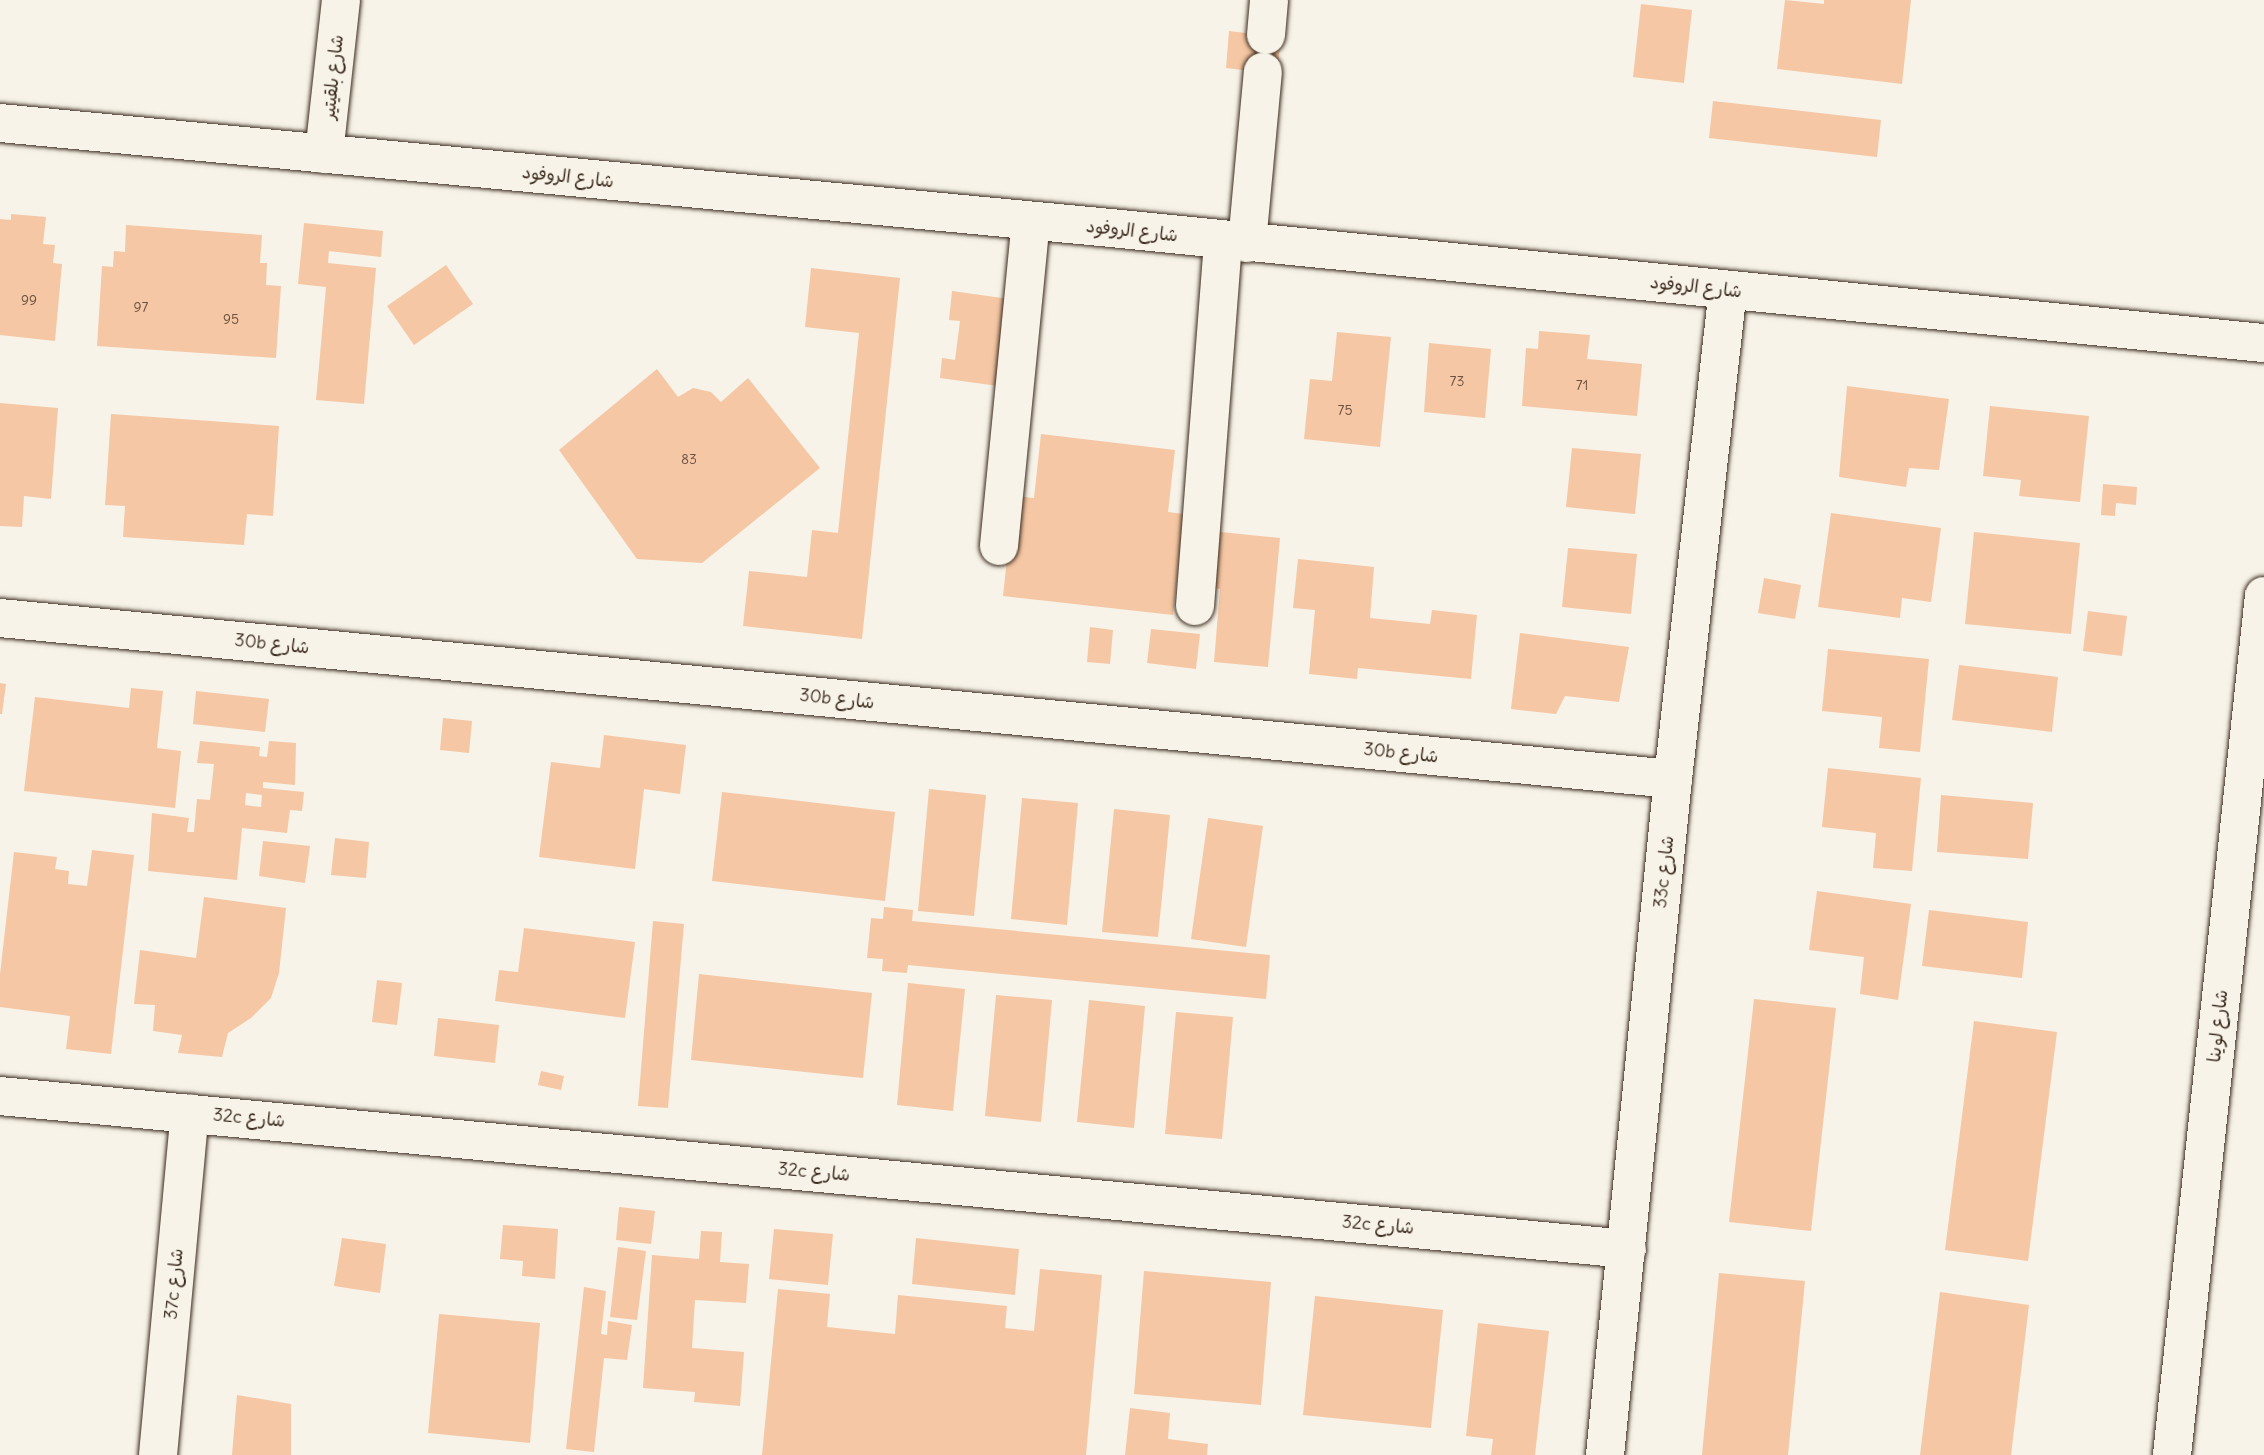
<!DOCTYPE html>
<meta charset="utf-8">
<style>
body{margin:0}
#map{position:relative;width:2264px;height:1455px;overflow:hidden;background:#f7f3e8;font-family:Delius,"Playpen Sans Arabic",sans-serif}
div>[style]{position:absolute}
.building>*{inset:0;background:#f5c7a4}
.roads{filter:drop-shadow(0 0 2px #3b2a1e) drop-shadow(0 0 2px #3b2a1e)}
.minor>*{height:38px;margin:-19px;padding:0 19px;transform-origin:19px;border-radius:19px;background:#f7f3e8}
span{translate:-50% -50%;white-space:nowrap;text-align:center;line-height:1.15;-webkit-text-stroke:7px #f7f3e8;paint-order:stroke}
.number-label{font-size:14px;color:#6a5140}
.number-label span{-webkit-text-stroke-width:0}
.street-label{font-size:18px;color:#3b2a1e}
</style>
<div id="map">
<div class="building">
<div style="clip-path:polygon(1785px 0,1824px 4px,1824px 0,1911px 0,1902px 84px,1777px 69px)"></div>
<div style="clip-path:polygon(1641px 4px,1692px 10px,1684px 83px,1633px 77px)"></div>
<div style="clip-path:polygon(1229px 31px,1281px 37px,1277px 74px,1226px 68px)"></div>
<div style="clip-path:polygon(1713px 101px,1881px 120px,1877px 157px,1709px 138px)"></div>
<div style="clip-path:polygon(11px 214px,46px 217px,43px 244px,55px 245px,53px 263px,62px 264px,55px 341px,0 335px,0 219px,11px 220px)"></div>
<div style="clip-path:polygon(304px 223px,383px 231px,381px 257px,329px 251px,328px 263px,376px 268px,364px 404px,316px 400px,326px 287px,298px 284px)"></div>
<div style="clip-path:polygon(126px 225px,262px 235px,260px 263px,267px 263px,266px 285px,281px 286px,276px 358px,97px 346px,102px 266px,113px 267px,114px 251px,125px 252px)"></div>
<div style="clip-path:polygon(446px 265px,473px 304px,414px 345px,387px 306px)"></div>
<div style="clip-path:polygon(811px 268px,900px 278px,862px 639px,743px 626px,749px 571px,807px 577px,812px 530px,838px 533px,859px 333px,805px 327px)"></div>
<div style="clip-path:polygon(952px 291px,1009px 299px,998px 386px,940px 378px,942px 358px,955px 360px,960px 321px,949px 320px)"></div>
<div style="clip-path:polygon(1539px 331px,1590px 335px,1587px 359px,1642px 364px,1637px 416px,1522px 406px,1526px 348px,1538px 349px)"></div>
<div style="clip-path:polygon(1337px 332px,1391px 337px,1380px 447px,1304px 439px,1310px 379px,1332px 381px)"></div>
<div style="clip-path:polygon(1429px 343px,1491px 349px,1485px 418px,1424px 412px)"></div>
<div style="clip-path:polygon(657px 369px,678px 397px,693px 388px,711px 392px,721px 402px,748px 378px,820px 468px,702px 563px,637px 559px,559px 450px)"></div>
<div style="clip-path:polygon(1847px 386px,1949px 399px,1939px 470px,1909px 468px,1906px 487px,1839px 477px)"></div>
<div style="clip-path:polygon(0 403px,58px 408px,51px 499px,24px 496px,22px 527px,0 526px)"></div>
<div style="clip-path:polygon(1990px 406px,2089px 416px,2080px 502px,2019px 496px,2021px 480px,1983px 476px)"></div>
<div style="clip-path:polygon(111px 414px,279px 426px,273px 516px,247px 514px,244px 545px,123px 537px,125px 506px,105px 505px)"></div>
<div style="clip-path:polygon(1041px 434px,1175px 450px,1168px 512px,1184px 514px,1173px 615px,1003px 596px,1014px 496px,1034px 498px)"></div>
<div style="clip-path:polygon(1572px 448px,1641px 454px,1635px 514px,1566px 507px)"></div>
<div style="clip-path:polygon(2103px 484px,2137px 487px,2136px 505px,2116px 503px,2115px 516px,2101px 515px)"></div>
<div style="clip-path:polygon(1831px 513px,1941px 528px,1931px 602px,1902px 598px,1900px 618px,1818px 607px)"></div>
<div style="clip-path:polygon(1211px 531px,1280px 538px,1268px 667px,1214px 662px,1220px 589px,1206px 588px)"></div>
<div style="clip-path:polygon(1974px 532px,2080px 543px,2071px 634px,1965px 624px)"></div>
<div style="clip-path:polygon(1568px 548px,1637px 554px,1631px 614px,1562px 607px)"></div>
<div style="clip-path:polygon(1298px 559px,1374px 567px,1370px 618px,1430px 624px,1432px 610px,1477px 615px,1471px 679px,1358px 668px,1357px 679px,1309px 674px,1315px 610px,1293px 608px)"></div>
<div style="clip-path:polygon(1764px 578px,1801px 585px,1795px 619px,1758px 613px)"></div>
<div style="clip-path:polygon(2088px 611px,2127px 616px,2122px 656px,2083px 651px)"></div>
<div style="clip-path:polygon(1090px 627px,1113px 630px,1110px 664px,1087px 662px)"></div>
<div style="clip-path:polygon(1151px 629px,1200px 634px,1196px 669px,1147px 663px)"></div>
<div style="clip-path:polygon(1520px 633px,1629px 647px,1619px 702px,1565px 696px,1556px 714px,1511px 709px)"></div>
<div style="clip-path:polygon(1828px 649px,1929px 659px,1920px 752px,1879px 748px,1882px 717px,1822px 711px)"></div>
<div style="clip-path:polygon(1959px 665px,2058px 677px,2052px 732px,1952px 720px)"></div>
<div style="clip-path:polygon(0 683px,6px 684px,2px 714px,0 714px)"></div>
<div style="clip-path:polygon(131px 688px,163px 691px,157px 748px,181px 751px,175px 808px,24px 791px,35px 697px,129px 708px)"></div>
<div style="clip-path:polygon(196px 691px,269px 699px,265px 732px,193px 724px)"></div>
<div style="clip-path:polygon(443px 718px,472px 721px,469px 753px,440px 750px)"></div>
<div style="clip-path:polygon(604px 735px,686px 745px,680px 794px,644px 789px,635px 869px,539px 857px,551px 762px,600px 768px)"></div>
<div style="clip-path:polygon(evenodd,200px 741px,260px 747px,259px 756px,267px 757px,269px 741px,296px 743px,295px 785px,263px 782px,263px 788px,304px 792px,302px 811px,290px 810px,287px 833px,242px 828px,237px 880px,148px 871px,152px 813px,189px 818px,187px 832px,194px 832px,197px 799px,210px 800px,214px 764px,197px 763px,200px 741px,246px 793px,262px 795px,261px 807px,245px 805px,246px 793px)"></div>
<div style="clip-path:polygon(1828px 768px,1921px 778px,1912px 871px,1873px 868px,1876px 833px,1822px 827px)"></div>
<div style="clip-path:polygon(929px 789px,986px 795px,974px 916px,918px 911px)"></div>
<div style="clip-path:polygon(722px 792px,895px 812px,885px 901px,712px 881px)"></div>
<div style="clip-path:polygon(1941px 795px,2033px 803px,2028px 859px,1937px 852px)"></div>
<div style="clip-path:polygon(1022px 798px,1078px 803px,1067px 925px,1011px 919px)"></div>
<div style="clip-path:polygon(1114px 809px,1170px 815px,1158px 937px,1102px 932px)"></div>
<div style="clip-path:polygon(1208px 818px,1263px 826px,1246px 947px,1191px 939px)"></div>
<div style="clip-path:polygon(335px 838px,369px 842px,366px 878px,331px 875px)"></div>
<div style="clip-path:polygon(263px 841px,310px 846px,305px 883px,259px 876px)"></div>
<div style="clip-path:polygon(92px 850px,134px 855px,111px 1054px,66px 1049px,70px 1016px,0 1007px,0 974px,14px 852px,57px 857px,55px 869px,69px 871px,68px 884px,87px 886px)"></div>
<div style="clip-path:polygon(1817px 891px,1911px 904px,1898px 1000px,1860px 994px,1864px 957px,1809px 950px)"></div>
<div style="clip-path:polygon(204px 897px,286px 908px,279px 973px,271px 998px,251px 1018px,228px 1033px,222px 1057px,178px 1053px,182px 1035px,153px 1031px,155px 1005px,134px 1004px,140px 950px,196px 958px)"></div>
<div style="clip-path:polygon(884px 907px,913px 910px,912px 921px,1270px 955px,1266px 999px,908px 965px,907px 973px,882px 971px,883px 959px,867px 958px,871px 918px,883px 919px)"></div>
<div style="clip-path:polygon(1929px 910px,2028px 922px,2022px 978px,1922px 966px)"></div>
<div style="clip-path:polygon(653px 921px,684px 924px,668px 1108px,638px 1106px)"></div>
<div style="clip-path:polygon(524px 928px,635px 942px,625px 1018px,495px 1001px,499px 970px,518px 972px)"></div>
<div style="clip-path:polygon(699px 974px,872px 993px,863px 1078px,691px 1060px)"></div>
<div style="clip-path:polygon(377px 980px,402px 983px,397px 1025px,372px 1022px)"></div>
<div style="clip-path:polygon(908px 983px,965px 989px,953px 1111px,897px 1105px)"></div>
<div style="clip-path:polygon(996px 995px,1052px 1000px,1041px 1122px,985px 1116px)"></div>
<div style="clip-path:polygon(1754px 999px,1836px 1008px,1811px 1231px,1729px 1222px)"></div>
<div style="clip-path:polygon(1089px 1000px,1145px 1006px,1134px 1128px,1077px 1122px)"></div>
<div style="clip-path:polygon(1176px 1012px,1233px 1017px,1222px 1139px,1165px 1134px)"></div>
<div style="clip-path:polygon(438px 1018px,499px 1025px,495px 1063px,434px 1056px)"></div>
<div style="clip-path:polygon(1974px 1021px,2057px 1032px,2028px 1261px,1945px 1250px)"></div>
<div style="clip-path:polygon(541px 1071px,564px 1076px,561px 1090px,538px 1085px)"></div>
<div style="clip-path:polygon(619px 1207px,655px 1211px,651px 1244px,616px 1240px)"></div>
<div style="clip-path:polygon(503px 1225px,558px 1229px,555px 1279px,522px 1276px,523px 1261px,500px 1259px)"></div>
<div style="clip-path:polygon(774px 1229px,833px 1234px,828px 1285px,769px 1279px)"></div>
<div style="clip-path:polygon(701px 1231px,722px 1232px,720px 1262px,749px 1264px,746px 1303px,695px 1300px,692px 1348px,744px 1352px,740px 1406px,694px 1402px,695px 1392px,643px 1388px,652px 1255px,699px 1259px)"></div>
<div style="clip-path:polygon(342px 1238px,386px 1244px,380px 1293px,334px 1286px)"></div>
<div style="clip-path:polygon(916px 1238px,1019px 1249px,1015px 1295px,912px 1284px)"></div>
<div style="clip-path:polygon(618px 1247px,646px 1251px,637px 1320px,610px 1317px)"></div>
<div style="clip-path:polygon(1040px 1269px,1102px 1275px,1086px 1455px,762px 1455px,778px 1289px,830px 1294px,827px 1327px,895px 1334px,898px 1295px,1007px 1306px,1005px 1328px,1034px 1331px)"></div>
<div style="clip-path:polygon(1144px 1271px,1271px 1282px,1261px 1405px,1134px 1394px)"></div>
<div style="clip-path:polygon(1719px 1273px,1805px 1281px,1788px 1455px,1702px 1455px)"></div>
<div style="clip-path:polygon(584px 1287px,606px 1291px,601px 1334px,607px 1335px,608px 1321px,632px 1325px,627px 1360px,604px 1358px,594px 1452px,566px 1449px)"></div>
<div style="clip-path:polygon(1940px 1292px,2029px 1305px,2011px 1455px,1920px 1455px)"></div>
<div style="clip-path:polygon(1315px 1296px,1443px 1310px,1431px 1428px,1303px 1415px)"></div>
<div style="clip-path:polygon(439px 1314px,540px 1323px,530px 1443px,428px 1433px)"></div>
<div style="clip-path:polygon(1478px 1323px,1549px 1331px,1535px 1455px,1491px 1455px,1493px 1439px,1466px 1436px)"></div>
<div style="clip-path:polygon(237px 1395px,291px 1404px,291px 1455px,232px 1455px)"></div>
<div style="clip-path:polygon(1130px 1408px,1170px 1413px,1168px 1439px,1208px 1444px,1207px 1455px,1125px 1455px)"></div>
</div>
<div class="roads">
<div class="minor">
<div style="left:1266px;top:35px;width:35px;rotate:-85deg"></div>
<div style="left:0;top:123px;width:1116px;rotate:5.4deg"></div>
<div style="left:1111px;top:228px;width:1159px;rotate:5.7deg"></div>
<div style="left:324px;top:154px;width:155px;rotate:-83.7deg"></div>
<div style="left:1247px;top:243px;width:172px;rotate:-84.7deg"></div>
<div style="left:999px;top:546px;width:326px;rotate:-84.4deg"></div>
<div style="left:1195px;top:606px;width:366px;rotate:-85.6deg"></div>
<div style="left:0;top:618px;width:1681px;rotate:5.5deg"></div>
<div style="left:0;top:1096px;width:1634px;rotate:5.37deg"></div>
<div style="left:158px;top:1455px;width:343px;rotate:-84.7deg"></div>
<div style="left:1605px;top:1455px;width:679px;rotate:-84.26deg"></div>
<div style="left:1673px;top:779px;width:492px;rotate:-83.6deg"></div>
<div style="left:2172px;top:1455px;width:864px;rotate:-83.89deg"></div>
</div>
</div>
<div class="number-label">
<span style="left:29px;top:300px">99</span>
<span style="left:141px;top:307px">97</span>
<span style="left:231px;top:319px">95</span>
<span style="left:1457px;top:381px">73</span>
<span style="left:1582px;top:385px">71</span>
<span style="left:1345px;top:410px">75</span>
<span style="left:689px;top:459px">83</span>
</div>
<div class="street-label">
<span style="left:333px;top:77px;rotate:-84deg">شارع بلقيتير</span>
<span style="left:568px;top:177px;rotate:6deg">شارع الروفود</span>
<span style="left:1132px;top:231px;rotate:6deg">شارع الروفود</span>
<span style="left:1696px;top:287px;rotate:6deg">شارع الروفود</span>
<span style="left:272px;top:644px;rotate:6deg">30b شارع</span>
<span style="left:837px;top:699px;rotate:6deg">30b شارع</span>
<span style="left:1401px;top:753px;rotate:6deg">30b شارع</span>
<span style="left:1664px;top:872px;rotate:-84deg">33c شارع</span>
<span style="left:2218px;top:1026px;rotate:-84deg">شارع لوينا</span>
<span style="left:249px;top:1118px;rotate:5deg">32c شارع</span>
<span style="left:814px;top:1172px;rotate:5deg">32c شارع</span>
<span style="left:1378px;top:1225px;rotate:5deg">32c شارع</span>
<span style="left:174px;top:1284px;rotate:-85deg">37c شارع</span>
</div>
</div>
